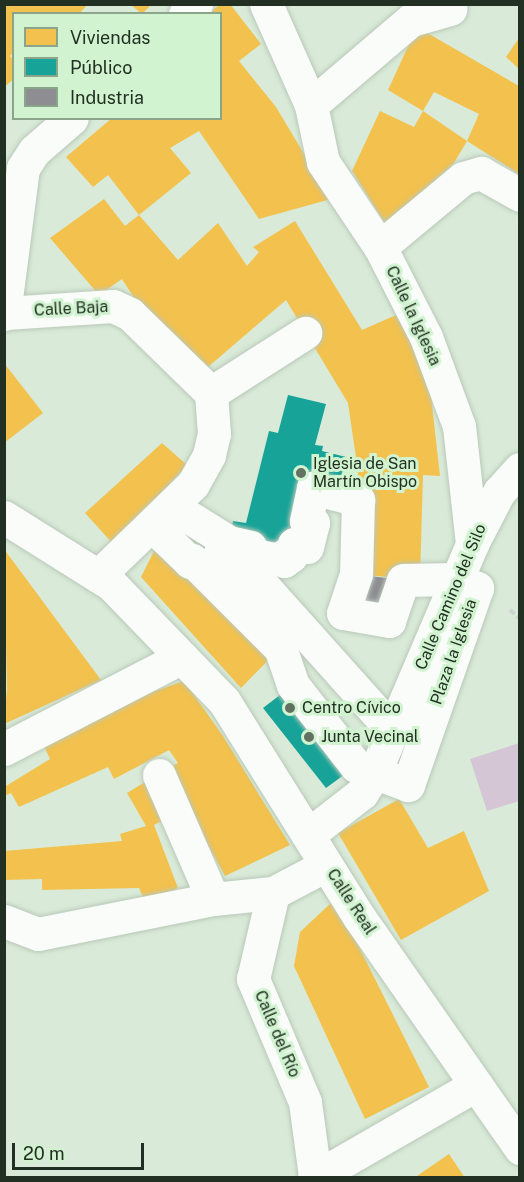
<!DOCTYPE html>
<meta charset="utf-8">
<style>
body{margin:0}
#map{position:relative;width:524px;height:1182px;overflow:hidden;background:#d9ebd8;font-family:"Public Sans",sans-serif}
div>[style]{position:absolute}
.green>*{inset:0;background:#d4c6d4}
.homes>*{inset:0;background:#f2c14e}
.public>*{inset:0;background:#17a398}
.industry>*{inset:0;background:#8d8d92}
.path>*{height:4px;margin-top:-2px;transform-origin:0;background:repeating-linear-gradient(90deg,#cdd3cd 0 6px,transparent 0 9px)}
.roads{filter:drop-shadow(0 0 2px #bac8b9) drop-shadow(0 0 2px #bac8b9)}
.minor>*{height:33px;margin:-16.5px;padding:0 16.5px;transform-origin:16.5px;border-radius:16.5px;background:#f9fcf9}
.tertiary>*{height:33px;margin:-16.5px;padding:0 16.5px;transform-origin:16.5px;border-radius:16.5px;background:#f9fcf9}
.dots>*{width:16px;height:16px;translate:-50% -50%;box-sizing:border-box;border:3px solid #d1f3d0;border-radius:50%}
span{translate:-50% -50%;white-space:nowrap;text-align:center;line-height:1.15;-webkit-text-stroke:6px #d1f3d0;paint-order:stroke}
.street-label{font-size:16px;color:#223023}
.poi-label{font-size:16px;color:#223023}
.left{translate:0 -50%;text-align:left}
.frame{position:absolute;inset:0;border:6px solid #223023;pointer-events:none}
.legend{position:absolute;left:12px;top:12px;width:210px;height:108px;box-sizing:border-box;background:#d1f3d0;border:2px solid #8ba58b;margin:0;padding:8px 10px;list-style:none;font-size:18px;color:#223023}
.legend li{display:flex;align-items:center;gap:12px;height:30px}
.legend b{width:30px;border:2px solid #8ba58b}
.scale{position:absolute;left:12px;top:1143px;width:132px;height:27px;box-sizing:border-box;border:3px solid #223023;border-top:0;padding-left:8px;font-size:18px;line-height:21px;white-space:nowrap;color:#223023;-webkit-text-stroke:4px #d1f3d0;paint-order:stroke}
</style>
<div id="map">
<div class="green">
<div style="clip-path:polygon(519px 743px,519px 801px,487px 811px,470px 759px)"></div>
</div>
<div class="homes">
<div style="clip-path:polygon(4px 4px,88px 4px,79px 14px,14px 14px,14px 52px,10px 56px,14px 60px,14px 79px,4px 87px)"></div>
<div style="clip-path:polygon(130px 4px,152px 4px,142px 14px)"></div>
<div style="clip-path:polygon(220px 4px,230px 4px,261px 44px,239px 61px,276px 107px,331px 199px,259px 219px,199px 131px,170px 148px,191px 173px,139px 215px,178px 260px,218px 223px,247px 266px,259px 252px,253px 247px,295px 221px,362px 330px,396px 315px,429px 378px,440px 476px,423px 475px,420px 580px,356px 574px,358px 471px,348px 403px,286px 300px,208px 367px,136px 301px,122px 279px,99px 295px,50px 238px,104px 199px,125px 226px,139px 215px,108px 175px,93px 187px,66px 157px,112px 118px,220px 118px,220px 14px,209px 14px)"></div>
<div style="clip-path:polygon(417px 27px,519px 86px,519px 174px,467px 141px,479px 114px,434px 92px,423px 111px,467px 141px,454px 163px,386px 225px,352px 171px,380px 111px,414px 127px,423px 111px,388px 90px)"></div>
<div style="clip-path:polygon(519px 38px,519px 69px,506px 57px)"></div>
<div style="clip-path:polygon(4px 363px,43px 413px,4px 443px)"></div>
<div style="clip-path:polygon(162px 443px,187px 465px,114px 545px,85px 513px)"></div>
<div style="clip-path:polygon(162px 535px,280px 648px,241px 688px,141px 577px)"></div>
<div style="clip-path:polygon(4px 549px,101px 680px,4px 724px,7px 689px)"></div>
<div style="clip-path:polygon(184px 681px,223px 736px,290px 845px,225px 876px,166px 769px,178px 763px,169px 750px,114px 779px,108px 767px,19px 807px,11px 793px,4px 796px,4px 784px,6px 786px,50px 759px,44px 746px,137px 697px)"></div>
<div style="clip-path:polygon(150px 779px,173px 815px,154px 825px,178px 888px,145px 902px,139px 888px,42px 890px,42px 879px,4px 880px,4px 851px,122px 841px,120px 834px,146px 826px,127px 793px)"></div>
<div style="clip-path:polygon(399px 799px,428px 848px,464px 831px,489px 891px,401px 940px,338px 833px)"></div>
<div style="clip-path:polygon(332px 902px,353px 935px,429px 1087px,365px 1119px,294px 966px,300px 932px)"></div>
<div style="clip-path:polygon(449px 1154px,465px 1178px,414px 1178px)"></div>
</div>
<div class="public">
<div style="clip-path:polygon(288px 395px,326px 404px,315px 445px,323px 446px,322px 451px,346px 457px,337px 495px,313px 488px,307px 547px,229px 542px,233px 521px,246px 523px,269px 431px,278px 433px)"></div>
<div style="clip-path:polygon(293px 685px,356px 766px,326px 788px,263px 708px)"></div>
</div>
<div class="industry">
<div style="clip-path:polygon(353px 574px,403px 580px,396px 600px,343px 613px)"></div>
</div>
<div class="path">
<div style="left:510px;top:610px;width:13px;rotate:42deg"></div>
</div>
<div class="roads">
<div class="minor">
<div style="left:266px;top:4px;width:111px;rotate:66deg"></div>
<div style="left:311px;top:105px;width:58px;rotate:78.1deg"></div>
<div style="left:323px;top:162px;width:102px;rotate:56.2deg"></div>
<div style="left:380px;top:247px;width:101px;rotate:62.9deg"></div>
<div style="left:426px;top:337px;width:95px;rotate:69.7deg"></div>
<div style="left:459px;top:426px;width:119px;rotate:83.7deg"></div>
<div style="left:185px;top:14px;width:15px;rotate:-42deg"></div>
<div style="left:311px;top:105px;width:131px;rotate:-40.4deg"></div>
<div style="left:411px;top:20px;width:41px;rotate:-15.8deg"></div>
<div style="left:380px;top:247px;width:108px;rotate:-39.7deg"></div>
<div style="left:463px;top:178px;width:19px;rotate:-16deg"></div>
<div style="left:481px;top:173px;width:45px;rotate:29.4deg"></div>
<div style="left:5px;top:313px;width:108px;rotate:-3.7deg"></div>
<div style="left:113px;top:306px;width:19px;rotate:25deg"></div>
<div style="left:130px;top:314px;width:113px;rotate:44.3deg"></div>
<div style="left:4px;top:314px;width:147px;rotate:-82.6deg"></div>
<div style="left:23px;top:168px;width:20px;rotate:-57deg"></div>
<div style="left:34px;top:151px;width:50px;rotate:-41deg"></div>
<div style="left:211px;top:393px;width:112px;rotate:-32.6deg"></div>
<div style="left:313px;top:488px;width:47px;rotate:14.9deg"></div>
<div style="left:358px;top:500px;width:74px;rotate:91.5deg"></div>
<div style="left:356px;top:574px;width:41px;rotate:108.4deg"></div>
<div style="left:343px;top:613px;width:47px;rotate:9.9deg"></div>
<div style="left:389px;top:621px;width:43px;rotate:-71.1deg"></div>
<div style="left:403px;top:580px;width:52px;rotate:-1.1deg"></div>
<div style="left:455px;top:579px;width:24px;rotate:22deg"></div>
<div style="left:477px;top:588px;width:209px;rotate:109.3deg"></div>
<div style="left:408px;top:785px;width:55px;rotate:-159.9deg"></div>
<div style="left:356px;top:766px;width:103px;rotate:-127.9deg"></div>
<div style="left:293px;top:685px;width:39px;rotate:-109deg"></div>
<div style="left:280px;top:648px;width:124px;rotate:-135deg"></div>
<div style="left:192px;top:560px;width:3px;rotate:135deg"></div>
<div style="left:190px;top:562px;width:39px;rotate:-136deg"></div>
<div style="left:162px;top:535px;width:30px;rotate:-50deg"></div>
<div style="left:181px;top:512px;width:57px;rotate:32deg"></div>
<div style="left:229px;top:542px;width:22px;rotate:13deg"></div>
<div style="left:250px;top:547px;width:7px;rotate:98deg"></div>
<div style="left:249px;top:554px;width:36px;rotate:11deg"></div>
<div style="left:284px;top:561px;width:6px;rotate:-81deg"></div>
<div style="left:285px;top:555px;width:6px;rotate:9deg"></div>
<div style="left:291px;top:556px;width:12px;rotate:-76deg"></div>
<div style="left:294px;top:544px;width:13px;rotate:13deg"></div>
<div style="left:307px;top:547px;width:25px;rotate:-76deg"></div>
<div style="left:313px;top:523px;width:7px;rotate:-164deg"></div>
<div style="left:306px;top:521px;width:34px;rotate:-78deg"></div>
<div style="left:220px;top:553px;width:45px;rotate:35.1deg"></div>
<div style="left:257px;top:579px;width:205px;rotate:48.2deg"></div>
<div style="left:98px;top:576px;width:132px;rotate:-44.1deg"></div>
<div style="left:193px;top:484px;width:33px;rotate:-61deg"></div>
<div style="left:209px;top:455px;width:22px;rotate:-77deg"></div>
<div style="left:214px;top:434px;width:41px;rotate:-94.2deg"></div>
<div style="left:4px;top:749px;width:200px;rotate:-27.3deg"></div>
<div style="left:159px;top:775px;width:135px;rotate:66.5deg"></div>
<div style="left:308px;top:835px;width:68px;rotate:-37.9deg"></div>
<div style="left:362px;top:793px;width:22px;rotate:-58deg"></div>
<div style="left:374px;top:774px;width:250px;rotate:-66.9deg"></div>
<div style="left:472px;top:544px;width:59px;rotate:-62.6deg"></div>
<div style="left:499px;top:492px;width:31px;rotate:-48deg"></div>
<div style="left:4px;top:921px;width:36px;rotate:21deg"></div>
<div style="left:38px;top:934px;width:178px;rotate:-11.3deg"></div>
<div style="left:213px;top:899px;width:60px;rotate:-5.7deg"></div>
<div style="left:315px;top:1176px;width:75px;rotate:-97.7deg"></div>
<div style="left:305px;top:1102px;width:134px;rotate:-112.9deg"></div>
<div style="left:253px;top:979px;width:88px;rotate:-76.9deg"></div>
<div style="left:273px;top:893px;width:60px;rotate:-27.8deg"></div>
<div style="left:314px;top:1178px;width:187px;rotate:-29.9deg"></div>
</div>
<div class="tertiary">
<div style="left:4px;top:517px;width:126px;rotate:32.1deg"></div>
<div style="left:111px;top:584px;width:163px;rotate:46deg"></div>
<div style="left:224px;top:701px;width:255px;rotate:58deg"></div>
<div style="left:359px;top:917px;width:282px;rotate:55.1deg"></div>
</div>
</div>
<div class="dots">
<div style="left:301px;top:473px;background:#627162"></div>
<div style="left:290px;top:708px;background:#627162"></div>
<div style="left:309px;top:737px;background:#627162"></div>
</div>
<div class="street-label">
<span style="left:71px;top:309px;rotate:-3deg">Calle Baja</span>
<span style="left:413px;top:316px;rotate:65deg">Calle la Iglesia</span>
<span style="left:451px;top:597px;rotate:-67deg">Calle Camino del Silo</span>
<span style="left:454px;top:652px;rotate:-71deg">Plaza la Iglesia</span>
<span style="left:351px;top:902px;rotate:57deg">Calle Real</span>
<span style="left:277px;top:1034px;rotate:67deg">Calle del Río</span>
</div>
<div class="poi-label">
<span class="left" style="left:313px;top:473px">Iglesia de San<br>Martín Obispo</span>
<span class="left" style="left:302px;top:708px">Centro Cívico</span>
<span class="left" style="left:321px;top:737px">Junta Vecinal</span>
</div>
<div class="frame"></div>
<ul class="legend">
<li><b style="height:16px;background:#f2c14e"></b>Viviendas</li>
<li><b style="height:16px;background:#17a398"></b>Público</li>
<li><b style="height:16px;background:#8d8d92"></b>Industria</li>
</ul>
<div class="scale">20 m</div>
</div>
